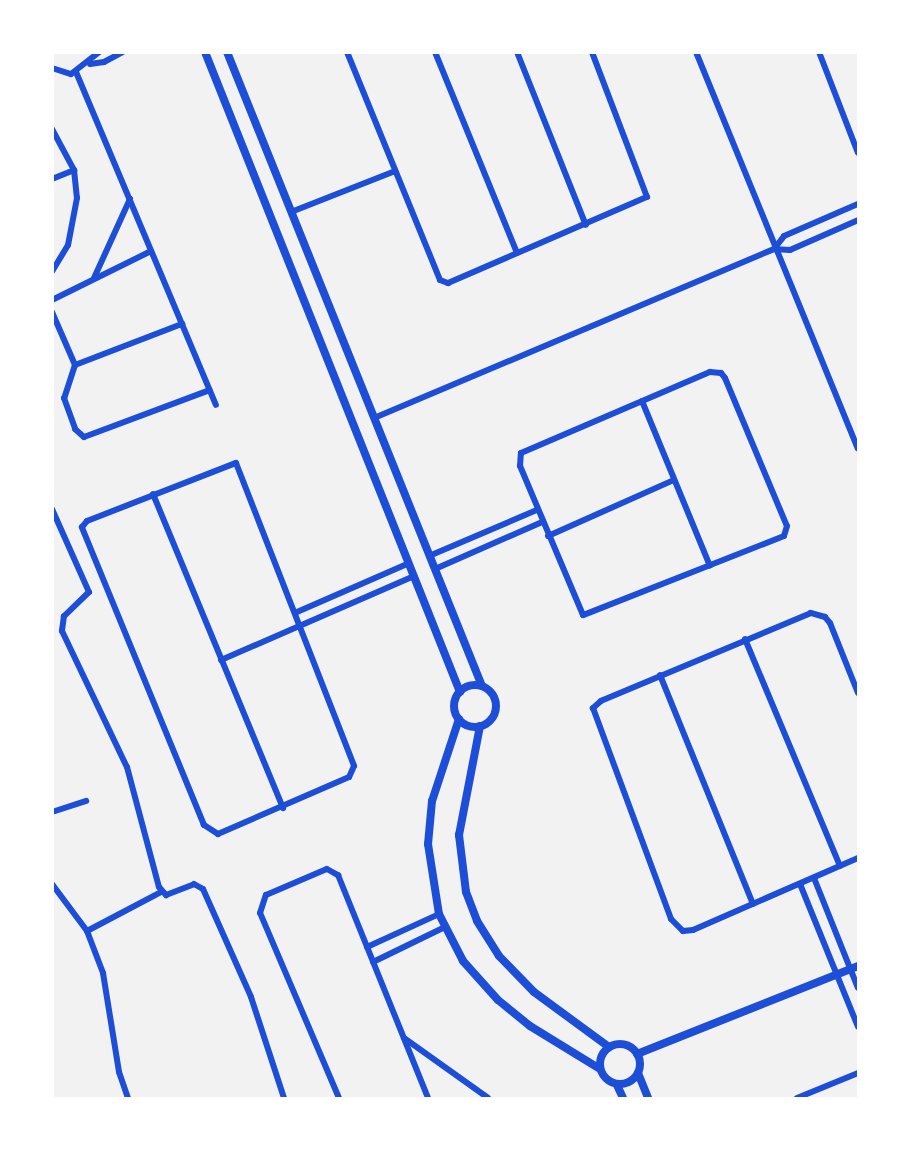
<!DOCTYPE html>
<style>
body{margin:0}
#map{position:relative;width:911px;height:1151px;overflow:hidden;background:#f2f2f2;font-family:"Varela Round",sans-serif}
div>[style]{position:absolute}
.minor>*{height:6px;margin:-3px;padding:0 3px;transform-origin:3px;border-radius:3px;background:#1d4ed8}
.tertiary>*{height:8px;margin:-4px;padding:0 4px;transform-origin:4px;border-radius:4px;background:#1d4ed8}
.tertiary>.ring{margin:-4px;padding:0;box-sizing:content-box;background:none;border:8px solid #1d4ed8;border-radius:50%}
span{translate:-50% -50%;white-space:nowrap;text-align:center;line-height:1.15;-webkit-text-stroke:6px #fff;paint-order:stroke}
.frame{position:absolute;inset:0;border:54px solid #fff;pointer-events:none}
</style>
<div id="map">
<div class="minor">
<div style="left:347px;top:52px;width:246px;rotate:67.8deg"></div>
<div style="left:440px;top:280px;width:9px;rotate:21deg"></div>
<div style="left:448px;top:283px;width:217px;rotate:-23.4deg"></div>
<div style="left:647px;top:197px;width:155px;rotate:-110.8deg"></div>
<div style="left:435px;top:52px;width:217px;rotate:67.8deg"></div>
<div style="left:517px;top:52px;width:186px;rotate:68.3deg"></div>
<div style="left:696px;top:52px;width:428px;rotate:67.8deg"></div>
<div style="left:819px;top:52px;width:108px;rotate:68.9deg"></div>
<div style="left:90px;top:64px;width:14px;rotate:-8deg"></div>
<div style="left:104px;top:62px;width:21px;rotate:-28deg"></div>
<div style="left:52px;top:68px;width:20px;rotate:18deg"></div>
<div style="left:71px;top:74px;width:36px;rotate:-38deg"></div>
<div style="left:76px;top:72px;width:361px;rotate:67.2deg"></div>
<div style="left:52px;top:129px;width:47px;rotate:61.8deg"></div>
<div style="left:74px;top:170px;width:28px;rotate:84deg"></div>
<div style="left:77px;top:198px;width:48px;rotate:100.8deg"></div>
<div style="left:68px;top:245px;width:31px;rotate:121deg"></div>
<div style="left:52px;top:179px;width:24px;rotate:-22deg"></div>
<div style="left:291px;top:212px;width:112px;rotate:-21.5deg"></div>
<div style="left:774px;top:249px;width:16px;rotate:-52deg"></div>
<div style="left:784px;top:236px;width:81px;rotate:-23.4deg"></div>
<div style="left:94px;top:278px;width:87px;rotate:-65.5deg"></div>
<div style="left:52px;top:300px;width:110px;rotate:-26.3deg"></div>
<div style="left:52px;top:312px;width:58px;rotate:66.5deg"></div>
<div style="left:75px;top:365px;width:115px;rotate:-21deg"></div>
<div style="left:75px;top:365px;width:35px;rotate:108deg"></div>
<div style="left:64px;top:398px;width:33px;rotate:70deg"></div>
<div style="left:75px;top:429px;width:12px;rotate:42deg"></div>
<div style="left:84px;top:437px;width:134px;rotate:-20.5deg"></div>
<div style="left:710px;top:372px;width:11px;rotate:5deg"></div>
<div style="left:721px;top:373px;width:6px;rotate:51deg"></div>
<div style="left:725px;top:378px;width:160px;rotate:67.3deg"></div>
<div style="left:787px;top:526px;width:10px;rotate:107deg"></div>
<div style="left:784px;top:536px;width:216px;rotate:158.5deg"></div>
<div style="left:583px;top:615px;width:162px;rotate:-112.9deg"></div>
<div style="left:520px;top:466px;width:13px;rotate:-86deg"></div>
<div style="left:521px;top:453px;width:206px;rotate:-23.2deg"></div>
<div style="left:642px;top:401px;width:178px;rotate:67.6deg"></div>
<div style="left:374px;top:418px;width:434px;rotate:-22.9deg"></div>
<div style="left:774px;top:249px;width:16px;rotate:4deg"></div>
<div style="left:790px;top:250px;width:74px;rotate:-23.8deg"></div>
<div style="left:236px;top:463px;width:325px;rotate:68.7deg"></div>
<div style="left:354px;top:766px;width:12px;rotate:114deg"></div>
<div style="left:349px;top:777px;width:143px;rotate:156.5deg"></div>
<div style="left:218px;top:834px;width:17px;rotate:-147deg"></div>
<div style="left:204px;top:825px;width:322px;rotate:-112.3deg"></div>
<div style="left:82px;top:527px;width:8px;rotate:-50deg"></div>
<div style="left:87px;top:521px;width:160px;rotate:-21.3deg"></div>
<div style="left:153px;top:494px;width:340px;rotate:67.5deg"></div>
<div style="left:52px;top:509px;width:91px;rotate:66deg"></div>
<div style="left:89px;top:592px;width:35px;rotate:136deg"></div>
<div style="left:64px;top:616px;width:15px;rotate:98deg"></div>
<div style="left:62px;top:631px;width:151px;rotate:64.5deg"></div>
<div style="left:127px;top:767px;width:124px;rotate:75.1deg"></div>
<div style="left:159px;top:887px;width:11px;rotate:49deg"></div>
<div style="left:166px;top:895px;width:30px;rotate:-21deg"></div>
<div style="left:194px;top:884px;width:10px;rotate:29deg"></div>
<div style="left:203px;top:889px;width:118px;rotate:66deg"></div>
<div style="left:251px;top:997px;width:106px;rotate:71.9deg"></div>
<div style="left:548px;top:536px;width:138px;rotate:-24deg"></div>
<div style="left:429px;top:556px;width:117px;rotate:-23.1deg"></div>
<div style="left:435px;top:569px;width:117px;rotate:-23.7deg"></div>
<div style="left:297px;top:612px;width:122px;rotate:-23.6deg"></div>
<div style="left:745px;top:639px;width:246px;rotate:67.3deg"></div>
<div style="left:221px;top:660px;width:210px;rotate:-23.5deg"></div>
<div style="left:660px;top:675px;width:247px;rotate:67.9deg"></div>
<div style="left:858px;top:693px;width:75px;rotate:-111.8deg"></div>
<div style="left:830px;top:623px;width:8px;rotate:-130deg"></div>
<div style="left:825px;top:617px;width:15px;rotate:-164deg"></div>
<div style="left:811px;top:613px;width:228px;rotate:157.3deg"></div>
<div style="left:601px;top:701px;width:11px;rotate:139deg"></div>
<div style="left:593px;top:708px;width:225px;rotate:69.7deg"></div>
<div style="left:671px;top:919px;width:17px;rotate:45deg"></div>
<div style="left:683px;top:931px;width:10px;rotate:-6deg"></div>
<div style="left:693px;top:930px;width:180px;rotate:-23.6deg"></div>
<div style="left:52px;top:812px;width:36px;rotate:-18deg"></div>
<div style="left:814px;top:878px;width:118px;rotate:68.2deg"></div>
<div style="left:52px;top:884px;width:59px;rotate:53.3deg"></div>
<div style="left:87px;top:931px;width:45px;rotate:69.1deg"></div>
<div style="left:103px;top:973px;width:100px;rotate:80.8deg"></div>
<div style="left:119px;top:1072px;width:28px;rotate:71deg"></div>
<div style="left:800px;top:884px;width:154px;rotate:67.9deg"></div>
<div style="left:87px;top:931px;width:84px;rotate:-27.8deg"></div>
<div style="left:367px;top:947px;width:79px;rotate:-24.6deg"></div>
<div style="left:373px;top:962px;width:80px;rotate:-25.9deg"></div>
<div style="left:404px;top:1038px;width:103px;rotate:35.5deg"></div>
<div style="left:339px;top:1098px;width:201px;rotate:-113.1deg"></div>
<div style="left:260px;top:913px;width:19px;rotate:-72deg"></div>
<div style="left:266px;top:895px;width:66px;rotate:-23.1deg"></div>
<div style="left:327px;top:869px;width:13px;rotate:29deg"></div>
<div style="left:338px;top:875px;width:240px;rotate:68deg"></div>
<div style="left:797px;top:1098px;width:66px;rotate:-22.3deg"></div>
</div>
<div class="tertiary">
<div style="left:205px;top:52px;width:689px;rotate:68.28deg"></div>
<div style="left:227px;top:52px;width:683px;rotate:68.09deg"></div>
<div class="ring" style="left:454px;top:685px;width:34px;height:34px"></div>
<div style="left:459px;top:719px;width:86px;rotate:108.2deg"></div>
<div style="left:432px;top:801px;width:43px;rotate:95.3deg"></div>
<div style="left:428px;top:844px;width:71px;rotate:81.1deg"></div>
<div style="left:439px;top:914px;width:53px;rotate:62.9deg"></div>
<div style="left:463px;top:961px;width:52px;rotate:48.1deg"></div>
<div style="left:498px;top:1000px;width:41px;rotate:39.1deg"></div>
<div style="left:530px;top:1026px;width:82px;rotate:31.6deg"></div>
<div style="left:480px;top:726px;width:111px;rotate:100.9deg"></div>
<div style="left:459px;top:835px;width:57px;rotate:83deg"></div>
<div style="left:466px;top:892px;width:31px;rotate:69deg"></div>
<div style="left:477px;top:921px;width:41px;rotate:57.8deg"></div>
<div style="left:499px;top:956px;width:50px;rotate:45.8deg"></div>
<div style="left:534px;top:992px;width:93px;rotate:36.3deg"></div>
<div class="ring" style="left:600px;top:1044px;width:32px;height:32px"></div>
<div style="left:637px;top:1054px;width:238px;rotate:-21.7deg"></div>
<div style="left:638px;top:1073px;width:27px;rotate:68deg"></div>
<div style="left:617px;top:1085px;width:14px;rotate:65deg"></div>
</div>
<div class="frame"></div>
</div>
